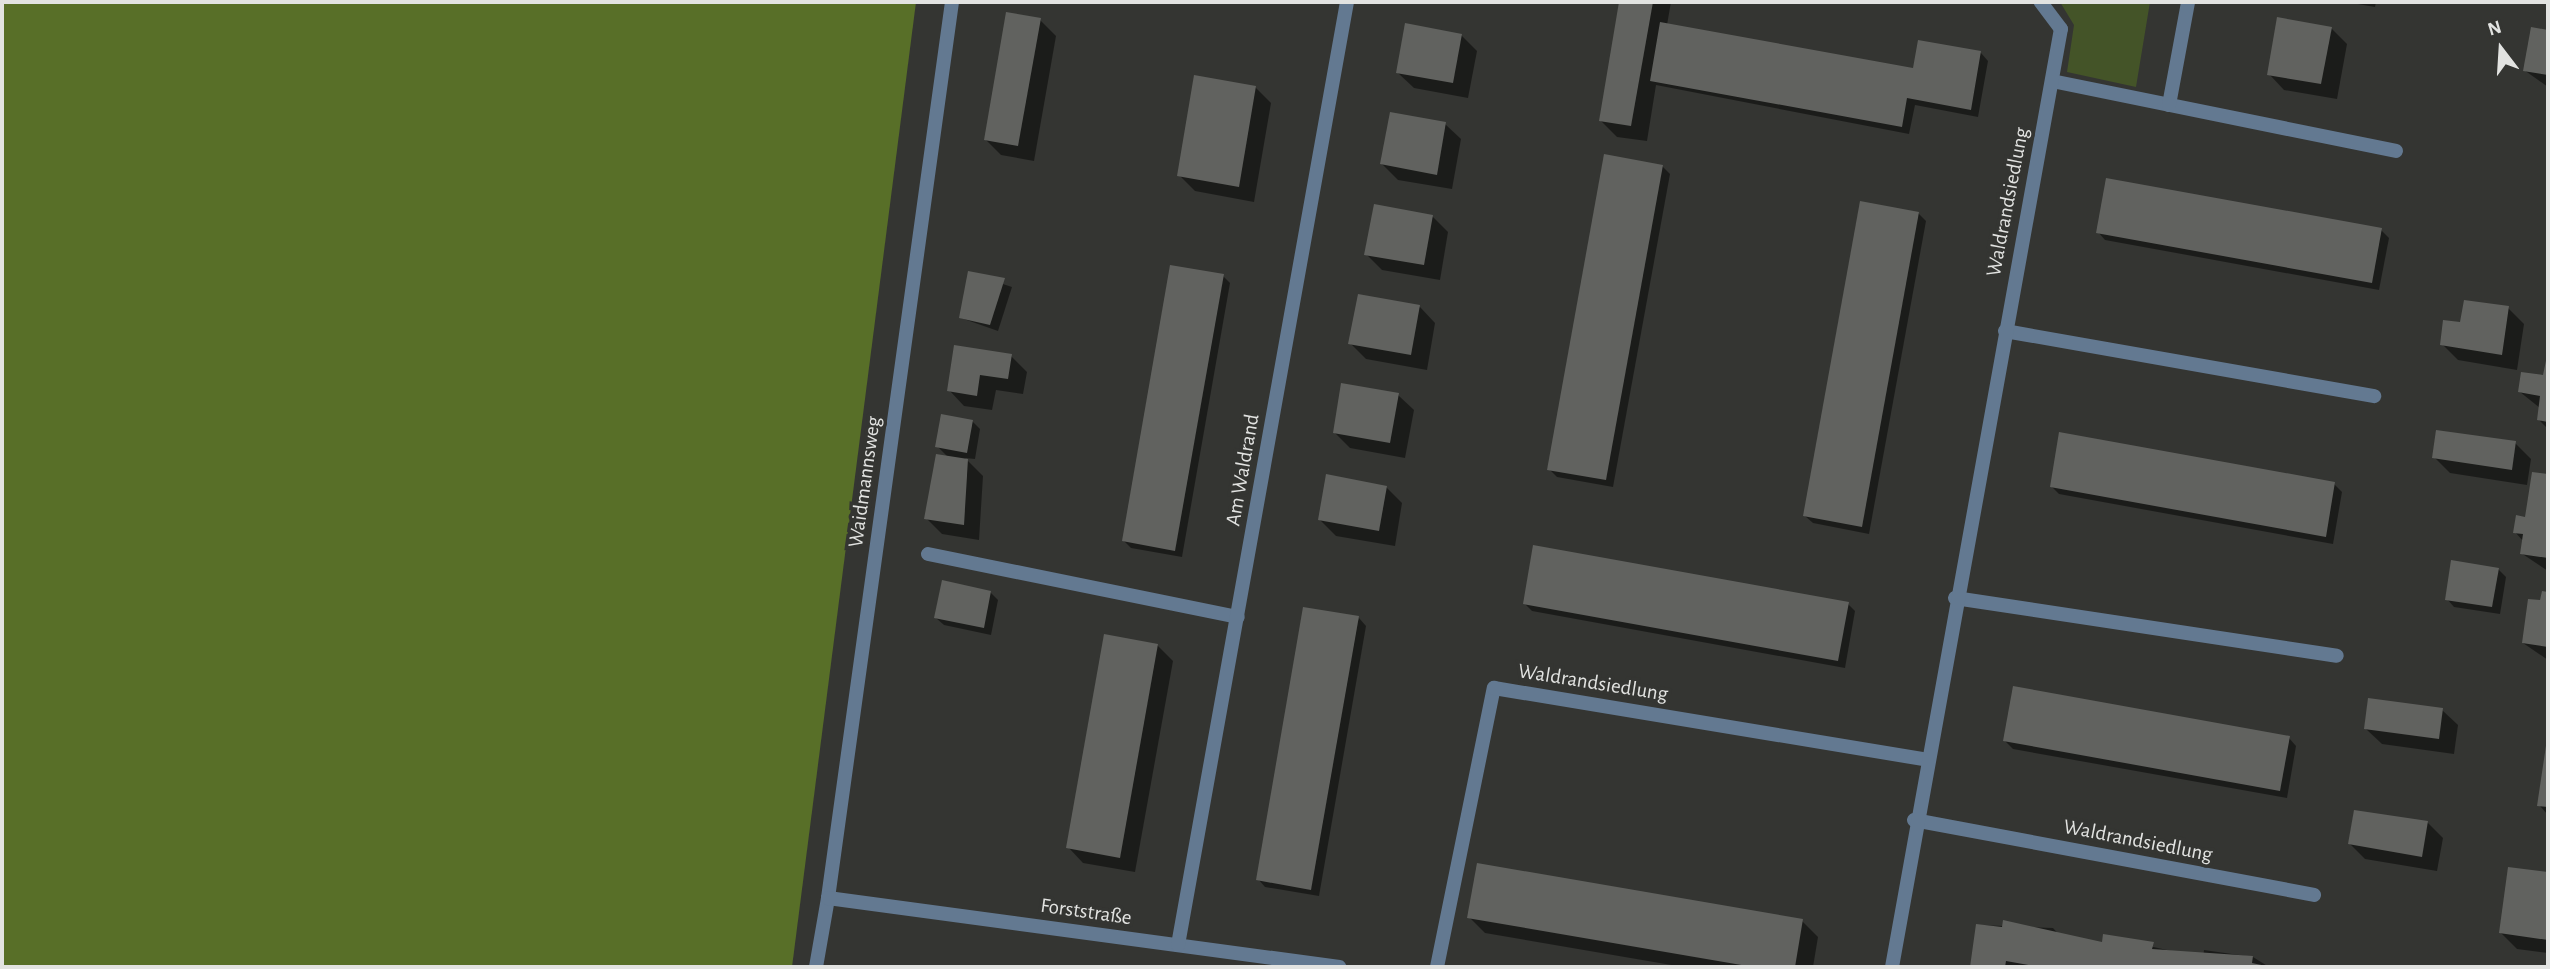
<!DOCTYPE html>
<meta charset="utf-8">
<style>
body{margin:0}
#map{position:relative;width:2550px;height:969px;overflow:hidden;background:#343532;font-family:"Alegreya Sans",sans-serif}
div>[style]{position:absolute}
.green>*{inset:0;background:#445428}
.forest>*{inset:0;background:#586f28}
.shadow>*{inset:0;background:#0007}
.building>*{inset:0;background:#61625f}
.lane>*{height:14px;margin:-7px;padding:0 7px;transform-origin:7px;border-radius:7px;background:#637991}
.street>*{height:14px;margin:-7px;padding:0 7px;transform-origin:7px;border-radius:7px;background:#637991}
span{translate:-50% -50%;white-space:nowrap;text-align:center;line-height:1.15;-webkit-text-stroke:7px #343532;paint-order:stroke}
.street-label{font-size:21px;color:#e2e3e1}
.frame{position:absolute;inset:0;border:4px solid #e2e3e1;pointer-events:none}
.north{position:absolute;left:2466px;top:14px;width:70px;height:70px;-webkit-text-stroke:5px #343532;paint-order:stroke;rotate:343deg;font-size:19px;font-weight:700;line-height:28px;text-align:center;color:#e2e3e1}
.north::after{content:'';display:block;margin:auto;width:24px;height:32px;background:#e2e3e1;clip-path:polygon(50% 0,100% 100%,50% 72%,0 100%)}
</style>
<div id="map">
<div class="green">
<div style="clip-path:polygon(2060px 2px,2150px 2px,2136px 87px,2067px 72px,2074px 25px)"></div>
</div>
<div class="forest">
<div style="clip-path:polygon(2px 2px,916px 2px,792px 967px,2px 967px)"></div>
</div>
<div class="shadow">
<div style="clip-path:polygon(1621px 2px,1671px 2px,1667px 25px,1914px 70px,1981px 53px,1988px 61px,1978px 117px,1915px 105px,1909px 134px,1656px 85px,1647px 141px,1617px 137px,1601px 121px)"></div>
<div style="clip-path:polygon(2346px 2px,2376px 2px,2375px 7px)"></div>
<div style="clip-path:polygon(1040px 20px,1056px 36px,1034px 161px,1001px 155px,985px 139px)"></div>
<div style="clip-path:polygon(2331px 28px,2347px 44px,2337px 99px,2284px 90px,2269px 74px)"></div>
<div style="clip-path:polygon(2533px 29px,2548px 31px,2548px 87px,2524px 70px)"></div>
<div style="clip-path:polygon(1461px 35px,1477px 51px,1468px 98px,1414px 88px,1398px 73px)"></div>
<div style="clip-path:polygon(1255px 87px,1271px 103px,1254px 202px,1195px 191px,1179px 175px)"></div>
<div style="clip-path:polygon(1445px 124px,1461px 139px,1452px 189px,1398px 180px,1382px 164px)"></div>
<div style="clip-path:polygon(1662px 166px,1670px 174px,1613px 487px,1557px 477px,1549px 469px)"></div>
<div style="clip-path:polygon(1918px 213px,1926px 221px,1869px 534px,1813px 523px,1805px 516px)"></div>
<div style="clip-path:polygon(1433px 217px,1448px 232px,1440px 280px,1382px 270px,1366px 254px)"></div>
<div style="clip-path:polygon(2381px 230px,2389px 238px,2379px 290px,2105px 240px,2098px 232px)"></div>
<div style="clip-path:polygon(969px 273px,1012px 287px,998px 331px,961px 318px)"></div>
<div style="clip-path:polygon(1223px 276px,1230px 283px,1182px 557px,1131px 548px,1123px 540px)"></div>
<div style="clip-path:polygon(1420px 307px,1435px 323px,1427px 370px,1366px 359px,1350px 343px)"></div>
<div style="clip-path:polygon(2508px 308px,2524px 324px,2517px 370px,2458px 360px,2442px 344px,2461px 324px)"></div>
<div style="clip-path:polygon(2548px 353px,2548px 429px,2538px 419px,2540px 408px,2520px 392px,2545px 377px)"></div>
<div style="clip-path:polygon(1011px 356px,1027px 372px,1023px 394px,996px 390px,992px 410px,964px 406px,949px 390px)"></div>
<div style="clip-path:polygon(1398px 395px,1414px 410px,1405px 458px,1350px 448px,1335px 433px)"></div>
<div style="clip-path:polygon(972px 421px,980px 429px,975px 459px,965px 458px,983px 476px,979px 540px,942px 534px,926px 518px,948px 457px,937px 446px)"></div>
<div style="clip-path:polygon(2515px 443px,2531px 459px,2527px 485px,2450px 473px,2434px 457px)"></div>
<div style="clip-path:polygon(2534px 474px,2548px 476px,2548px 571px,2521px 553px,2523px 541px,2515px 532px,2527px 519px)"></div>
<div style="clip-path:polygon(2334px 484px,2342px 492px,2333px 544px,2059px 494px,2051px 486px)"></div>
<div style="clip-path:polygon(1386px 487px,1402px 503px,1395px 546px,1336px 536px,1320px 520px)"></div>
<div style="clip-path:polygon(2498px 569px,2506px 577px,2500px 614px,2454px 607px,2447px 599px)"></div>
<div style="clip-path:polygon(990px 592px,998px 600px,991px 635px,944px 625px,936px 618px)"></div>
<div style="clip-path:polygon(2543px 593px,2548px 593px,2548px 660px,2523px 643px)"></div>
<div style="clip-path:polygon(1525px 604px,1848px 604px,1855px 611px,1845px 668px,1532px 611px)"></div>
<div style="clip-path:polygon(1359px 618px,1366px 626px,1319px 896px,1265px 887px,1258px 879px)"></div>
<div style="clip-path:polygon(1157px 645px,1173px 661px,1135px 872px,1083px 863px,1068px 847px)"></div>
<div style="clip-path:polygon(2442px 710px,2458px 725px,2454px 754px,2382px 744px,2366px 729px)"></div>
<div style="clip-path:polygon(2289px 738px,2296px 746px,2287px 798px,2013px 749px,2005px 741px)"></div>
<div style="clip-path:polygon(2548px 740px,2548px 815px,2539px 805px)"></div>
<div style="clip-path:polygon(2427px 822px,2443px 838px,2437px 871px,2365px 859px,2350px 844px)"></div>
<div style="clip-path:polygon(2509px 869px,2548px 874px,2548px 953px,2517px 949px,2501px 933px)"></div>
<div style="clip-path:polygon(1469px 917px,1802px 921px,1818px 937px,1813px 967px,1683px 967px,1485px 933px)"></div>
<div style="clip-path:polygon(1978px 925px,2053px 928px,2062px 938px,2103px 944px,2104px 936px,2203px 958px,2204px 950px,2253px 957px,2269px 967px,1972px 967px)"></div>
</div>
<div class="building">
<div style="clip-path:polygon(1619px 2px,1653px 2px,1631px 126px,1599px 121px)"></div>
<div style="clip-path:polygon(1006px 12px,1041px 18px,1018px 146px,984px 140px)"></div>
<div style="clip-path:polygon(2277px 17px,2332px 27px,2321px 84px,2267px 75px)"></div>
<div style="clip-path:polygon(1660px 22px,1913px 68px,1918px 40px,1981px 51px,1971px 110px,1907px 98px,1902px 127px,1650px 81px)"></div>
<div style="clip-path:polygon(1405px 23px,1462px 34px,1453px 83px,1396px 73px)"></div>
<div style="clip-path:polygon(2531px 27px,2548px 30px,2548px 75px,2523px 71px)"></div>
<div style="clip-path:polygon(1194px 75px,1256px 86px,1239px 187px,1177px 176px)"></div>
<div style="clip-path:polygon(1390px 112px,1446px 122px,1437px 175px,1380px 164px)"></div>
<div style="clip-path:polygon(1604px 154px,1663px 165px,1606px 480px,1547px 470px)"></div>
<div style="clip-path:polygon(2106px 178px,2382px 228px,2372px 283px,2096px 233px)"></div>
<div style="clip-path:polygon(1860px 201px,1919px 212px,1862px 527px,1803px 516px)"></div>
<div style="clip-path:polygon(1374px 204px,1433px 215px,1424px 265px,1364px 255px)"></div>
<div style="clip-path:polygon(1170px 265px,1224px 274px,1175px 551px,1122px 541px)"></div>
<div style="clip-path:polygon(968px 271px,1005px 278px,990px 325px,959px 318px)"></div>
<div style="clip-path:polygon(1358px 294px,1420px 305px,1411px 355px,1348px 344px)"></div>
<div style="clip-path:polygon(2464px 300px,2509px 306px,2502px 355px,2440px 345px,2443px 320px,2460px 322px)"></div>
<div style="clip-path:polygon(954px 345px,1012px 354px,1008px 379px,980px 375px,977px 396px,947px 391px)"></div>
<div style="clip-path:polygon(2548px 351px,2548px 422px,2537px 420px,2540px 396px,2518px 392px,2521px 372px,2543px 375px)"></div>
<div style="clip-path:polygon(1341px 383px,1399px 393px,1390px 443px,1333px 433px)"></div>
<div style="clip-path:polygon(941px 414px,973px 420px,967px 453px,935px 447px)"></div>
<div style="clip-path:polygon(2436px 430px,2516px 441px,2512px 470px,2432px 458px)"></div>
<div style="clip-path:polygon(2059px 432px,2335px 482px,2326px 537px,2050px 487px)"></div>
<div style="clip-path:polygon(936px 454px,968px 459px,964px 525px,924px 519px)"></div>
<div style="clip-path:polygon(2532px 472px,2548px 474px,2548px 558px,2520px 554px,2523px 534px,2513px 533px,2516px 515px,2525px 517px)"></div>
<div style="clip-path:polygon(1326px 474px,1387px 486px,1379px 531px,1318px 520px)"></div>
<div style="clip-path:polygon(1533px 545px,1849px 602px,1838px 661px,1523px 604px)"></div>
<div style="clip-path:polygon(2451px 560px,2499px 568px,2492px 607px,2445px 600px)"></div>
<div style="clip-path:polygon(942px 580px,991px 591px,984px 628px,934px 618px)"></div>
<div style="clip-path:polygon(2542px 591px,2548px 592px,2548px 647px,2522px 643px,2528px 599px,2540px 600px)"></div>
<div style="clip-path:polygon(1303px 607px,1359px 616px,1311px 890px,1256px 880px)"></div>
<div style="clip-path:polygon(1104px 634px,1158px 644px,1120px 858px,1066px 848px)"></div>
<div style="clip-path:polygon(2013px 686px,2290px 736px,2280px 791px,2003px 741px)"></div>
<div style="clip-path:polygon(2368px 698px,2443px 708px,2439px 739px,2364px 729px)"></div>
<div style="clip-path:polygon(2547px 739px,2548px 739px,2548px 807px,2537px 806px)"></div>
<div style="clip-path:polygon(2354px 810px,2428px 821px,2422px 857px,2348px 844px)"></div>
<div style="clip-path:polygon(1477px 863px,1803px 919px,1795px 967px,1753px 967px,1467px 918px)"></div>
<div style="clip-path:polygon(2508px 867px,2548px 872px,2548px 940px,2499px 933px)"></div>
<div style="clip-path:polygon(2003px 920px,2102px 942px,2103px 934px,2154px 942px,2152px 949px,2253px 956px,2252px 963px,2271px 967px,2039px 967px,2006px 961px,2005px 967px,1970px 967px,1976px 924px,2002px 927px)"></div>
</div>
<div class="lane">
<div style="left:928px;top:554px;width:316px;rotate:11.5deg"></div>
<div style="left:816px;top:967px;width:70px;rotate:-80.1deg"></div>
</div>
<div class="street">
<div style="left:952px;top:2px;width:905px;rotate:97.88deg"></div>
<div style="left:828px;top:898px;width:516px;rotate:7.69deg"></div>
<div style="left:2052px;top:81px;width:351px;rotate:11.5deg"></div>
<div style="left:2169px;top:105px;width:105px;rotate:-79.5deg"></div>
<div style="left:2005px;top:331px;width:375px;rotate:10deg"></div>
<div style="left:1955px;top:598px;width:386px;rotate:8.6deg"></div>
<div style="left:1914px;top:820px;width:407px;rotate:10.6deg"></div>
<div style="left:1178px;top:945px;width:958px;rotate:-79.84deg"></div>
<div style="left:1437px;top:967px;width:285px;rotate:-78.5deg"></div>
<div style="left:1494px;top:688px;width:437px;rotate:9.4deg"></div>
<div style="left:1892px;top:967px;width:953px;rotate:-79.79deg"></div>
<div style="left:2061px;top:29px;width:34px;rotate:-127deg"></div>
</div>
<div class="street-label">
<span style="left:2008px;top:202px;rotate:-79deg">Waldrandsiedlung</span>
<span style="left:1243px;top:470px;rotate:-80deg">Am Waldrand</span>
<span style="left:865px;top:482px;rotate:-82deg">Waidmannsweg</span>
<span style="left:1593px;top:683px;rotate:9deg">Waldrandsiedlung</span>
<span style="left:2138px;top:841px;rotate:11deg">Waldrandsiedlung</span>
<span style="left:1086px;top:912px;rotate:8deg">Forststraße</span>
</div>
<div class="frame"></div>
<div class="north">N</div>
</div>
